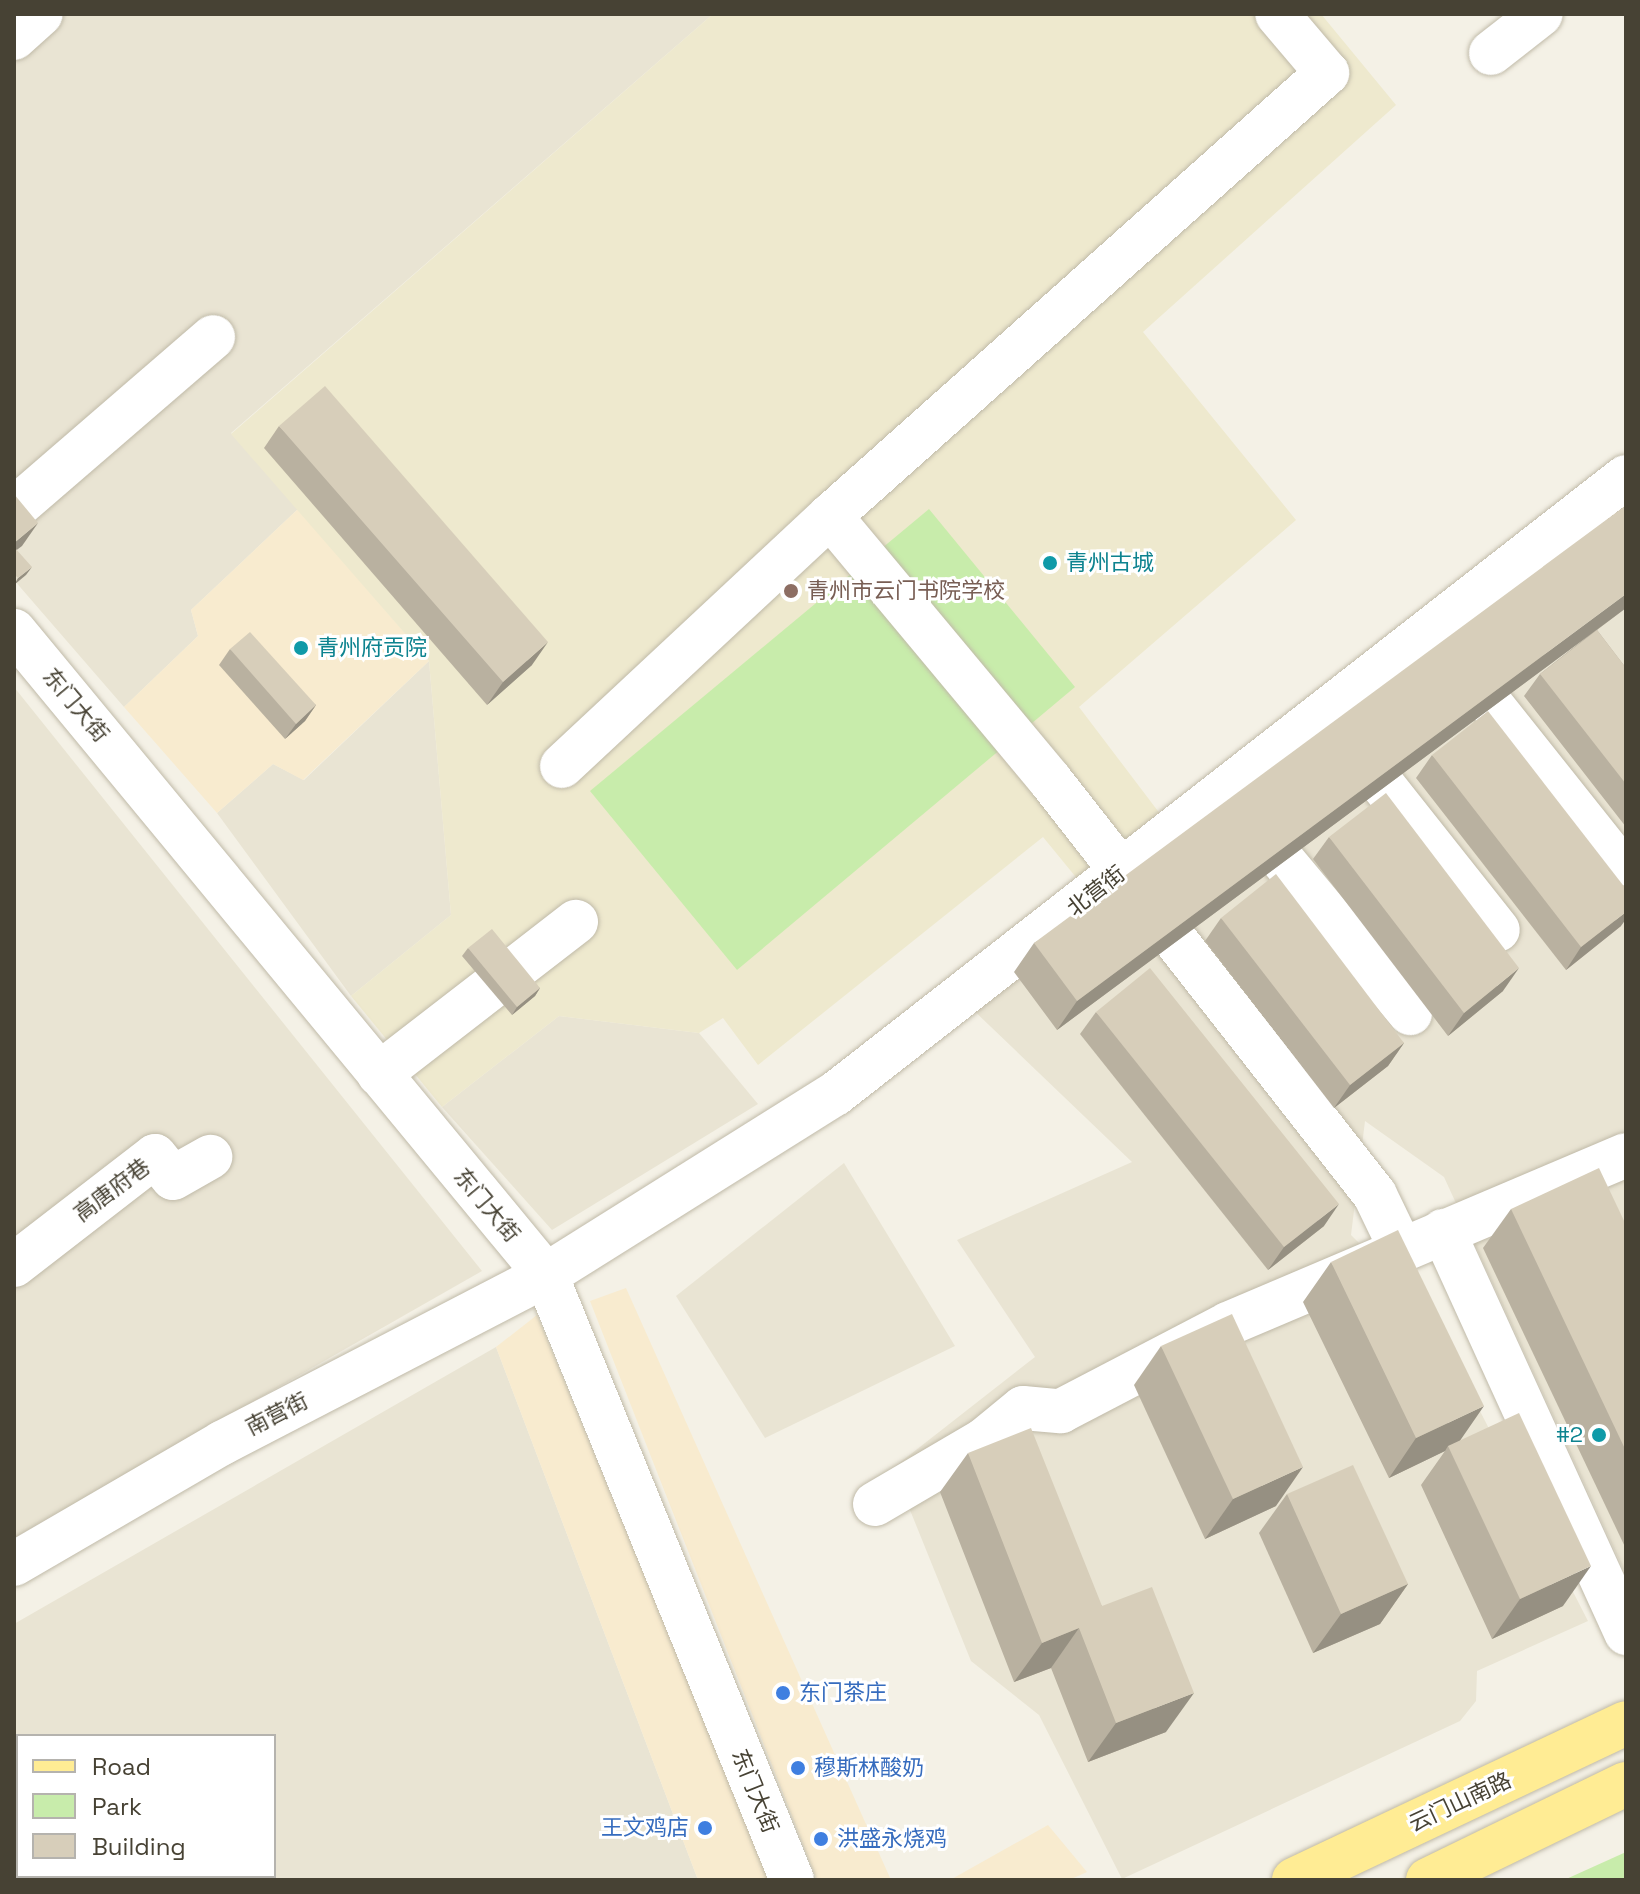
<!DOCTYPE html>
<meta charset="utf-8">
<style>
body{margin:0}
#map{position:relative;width:1640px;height:1894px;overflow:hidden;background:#f4f1e6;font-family:"Space Grotesk","Noto Sans SC",sans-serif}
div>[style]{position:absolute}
.residential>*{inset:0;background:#e9e4d3}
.commercial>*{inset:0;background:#f8ebcf}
.education>*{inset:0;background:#eee9ce}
.green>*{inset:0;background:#c8ecab}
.roads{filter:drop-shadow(0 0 2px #c0baa8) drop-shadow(0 0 2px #c0baa8)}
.minor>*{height:44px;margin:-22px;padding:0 22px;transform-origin:22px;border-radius:22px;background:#fff}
.major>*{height:44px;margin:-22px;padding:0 22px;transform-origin:22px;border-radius:22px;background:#ffec94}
.wall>*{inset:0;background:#b9b1a0}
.shaded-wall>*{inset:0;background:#969082}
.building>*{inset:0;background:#d7ceba}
.dots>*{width:22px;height:22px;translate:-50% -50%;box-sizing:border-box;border:4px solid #fff;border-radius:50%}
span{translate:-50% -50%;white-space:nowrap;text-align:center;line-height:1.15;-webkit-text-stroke:6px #fff;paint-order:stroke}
.culture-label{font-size:22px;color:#0d838f}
.left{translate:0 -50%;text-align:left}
.right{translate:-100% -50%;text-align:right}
.education-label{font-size:22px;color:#785e54}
.street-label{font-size:22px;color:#474234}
.shop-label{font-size:22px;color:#366cbe}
.frame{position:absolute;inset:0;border:16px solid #474234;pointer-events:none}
.legend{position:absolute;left:16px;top:1734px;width:260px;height:144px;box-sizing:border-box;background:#fff;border:2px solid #b5b3ae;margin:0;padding:10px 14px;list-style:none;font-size:24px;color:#474234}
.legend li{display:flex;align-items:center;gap:16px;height:40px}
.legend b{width:40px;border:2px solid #b5b3ae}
</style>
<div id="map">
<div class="residential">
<div style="clip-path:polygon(14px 14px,713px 14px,231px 433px,298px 509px,191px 610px,198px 636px,124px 707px,14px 580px)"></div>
<div style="clip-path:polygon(1626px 498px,1626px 1575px,1444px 1177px,1365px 1121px,1351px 1235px,1430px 1314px,1588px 1621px,1477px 1671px,1476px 1701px,1460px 1721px,1122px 1879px,1039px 1715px,971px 1661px,893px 1468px,1035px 1357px,957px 1240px,1132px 1162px,967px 1004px)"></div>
<div style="clip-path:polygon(429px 661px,451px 915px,351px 996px,217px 813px,273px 764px,304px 780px)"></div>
<div style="clip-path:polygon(14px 687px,482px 1271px,14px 1538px)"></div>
<div style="clip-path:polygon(559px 1016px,699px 1033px,758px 1104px,552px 1230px,442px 1107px)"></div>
<div style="clip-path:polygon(844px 1163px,955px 1346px,765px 1438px,676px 1296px)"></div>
<div style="clip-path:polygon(evenodd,496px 1347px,698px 1880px,14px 1880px,14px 1624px,496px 1347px,18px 1736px,274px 1736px,274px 1876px,18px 1876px,18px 1736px)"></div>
</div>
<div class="commercial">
<div style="clip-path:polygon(298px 509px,429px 661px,303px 780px,273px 764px,217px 813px,124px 707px,198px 636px,191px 610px)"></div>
<div style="clip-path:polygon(626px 1288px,891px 1880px,817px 1880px,590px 1301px)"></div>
<div style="clip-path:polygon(537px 1315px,770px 1880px,698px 1880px,496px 1347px)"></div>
<div style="clip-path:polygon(1048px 1825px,1087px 1872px,1069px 1880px,950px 1880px)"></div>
</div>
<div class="education">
<div style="clip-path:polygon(713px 14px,1321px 14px,1396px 105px,1143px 332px,1296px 520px,1079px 707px,1167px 823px,1084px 887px,1043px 837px,758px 1065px,723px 1018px,699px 1033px,559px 1016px,442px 1107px,351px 996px,451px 915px,429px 661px,231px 434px)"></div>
</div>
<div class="green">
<div style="clip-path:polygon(929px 509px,1075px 687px,737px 970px,590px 791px)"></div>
<div style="clip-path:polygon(1626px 1852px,1626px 1880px,1564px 1880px)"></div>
</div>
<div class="roads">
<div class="minor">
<div style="left:14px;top:38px;width:36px;rotate:-42deg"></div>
<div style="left:1491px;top:53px;width:63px;rotate:-38deg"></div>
<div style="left:14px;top:509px;width:263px;rotate:-40.8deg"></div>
<div style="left:830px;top:516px;width:344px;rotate:50.2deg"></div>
<div style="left:1050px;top:780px;width:527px;rotate:51.93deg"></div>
<div style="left:1375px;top:1195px;width:60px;rotate:64.3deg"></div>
<div style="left:14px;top:631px;width:835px;rotate:50.44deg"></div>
<div style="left:546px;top:1275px;width:653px;rotate:67.87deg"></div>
<div style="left:1455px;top:659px;width:262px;rotate:51.5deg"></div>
<div style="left:1348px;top:741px;width:241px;rotate:51.6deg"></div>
<div style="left:562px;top:766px;width:367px;rotate:-43deg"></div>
<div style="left:830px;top:516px;width:666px;rotate:-41.71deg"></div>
<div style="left:1327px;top:73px;width:77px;rotate:-130.3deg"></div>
<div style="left:1245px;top:815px;width:258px;rotate:50.2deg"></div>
<div style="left:379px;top:1074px;width:249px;rotate:-37.7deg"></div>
<div style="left:1443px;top:1231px;width:442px;rotate:65.5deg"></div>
<div style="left:14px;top:1265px;width:178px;rotate:-37.7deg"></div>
<div style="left:155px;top:1156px;width:28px;rotate:51deg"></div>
<div style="left:173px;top:1178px;width:43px;rotate:-29.6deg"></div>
<div style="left:875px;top:1504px;width:126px;rotate:-30.4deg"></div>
<div style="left:984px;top:1440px;width:50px;rotate:-39.4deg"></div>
<div style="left:1023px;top:1408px;width:38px;rotate:5deg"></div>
<div style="left:1061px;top:1411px;width:188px;rotate:-27.5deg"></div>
<div style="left:1228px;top:1324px;width:432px;rotate:-23deg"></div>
<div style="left:14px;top:1564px;width:241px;rotate:-30.2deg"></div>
<div style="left:222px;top:1443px;width:365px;rotate:-27.4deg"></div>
<div style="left:546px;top:1275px;width:341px;rotate:-32.1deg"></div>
<div style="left:835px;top:1094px;width:1003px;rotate:-37.96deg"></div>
</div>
<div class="major">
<div style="left:1294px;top:1880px;width:367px;rotate:-25.3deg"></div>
<div style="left:1428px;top:1880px;width:220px;rotate:-25.9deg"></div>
</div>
</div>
<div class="wall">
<div style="clip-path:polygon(279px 426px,532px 665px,487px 705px,264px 448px)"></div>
<div style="clip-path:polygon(1626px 608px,1597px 630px,1626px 668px,1626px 827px,1524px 696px,1540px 674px,1588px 636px,1057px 1030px,1014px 972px,1034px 943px)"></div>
<div style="clip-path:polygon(230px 649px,316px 705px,305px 721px,285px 739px,219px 665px)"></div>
<div style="clip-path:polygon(1432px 755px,1621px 926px,1566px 970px,1416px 778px)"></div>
<div style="clip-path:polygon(1329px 837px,1503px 991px,1448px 1036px,1313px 859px)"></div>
<div style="clip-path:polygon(1221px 918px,1404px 1043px,1388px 1066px,1334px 1108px,1205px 941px)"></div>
<div style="clip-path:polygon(468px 948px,540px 988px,535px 996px,512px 1015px,462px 956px)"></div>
<div style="clip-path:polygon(1096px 1012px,1324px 1226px,1268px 1270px,1080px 1034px)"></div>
<div style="clip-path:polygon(1511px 1209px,1626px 1225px,1626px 1549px,1483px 1248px)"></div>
<div style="clip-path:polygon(1331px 1262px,1460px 1440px,1563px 1606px,1492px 1639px,1421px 1485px,1445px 1451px,1389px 1478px,1303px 1302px)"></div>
<div style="clip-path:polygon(1161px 1346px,1276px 1506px,1205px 1539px,1134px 1385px)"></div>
<div style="clip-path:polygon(968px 1453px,1102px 1606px,1166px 1732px,1088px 1762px,1051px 1668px,1014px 1682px,940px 1492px)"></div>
<div style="clip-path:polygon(1287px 1494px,1408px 1584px,1380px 1624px,1313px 1653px,1259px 1533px)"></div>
</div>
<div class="shaded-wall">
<div style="clip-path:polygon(38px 523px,22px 546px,14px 552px,14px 543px)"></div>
<div style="clip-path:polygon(32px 567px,26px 575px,14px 585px,18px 578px)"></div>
<div style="clip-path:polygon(1626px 594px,1626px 608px,1057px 1030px,1077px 1001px)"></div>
<div style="clip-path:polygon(548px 642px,532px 665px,487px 705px,503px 682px)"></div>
<div style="clip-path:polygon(316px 705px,305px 721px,285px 739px,296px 724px)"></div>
<div style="clip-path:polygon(1626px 912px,1626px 919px,1621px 926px,1566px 970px,1581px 947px)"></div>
<div style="clip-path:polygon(1519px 968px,1503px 991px,1448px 1036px,1464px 1013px)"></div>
<div style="clip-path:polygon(540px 988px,535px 996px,512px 1015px,517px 1007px)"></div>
<div style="clip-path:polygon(1404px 1043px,1388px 1066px,1334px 1108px,1350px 1085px)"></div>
<div style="clip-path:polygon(1339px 1204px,1324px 1226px,1268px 1270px,1284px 1247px)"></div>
<div style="clip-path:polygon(1484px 1406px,1457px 1445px,1448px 1446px,1445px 1451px,1389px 1478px,1416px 1438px)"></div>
<div style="clip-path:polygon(1303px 1467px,1276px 1506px,1205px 1539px,1233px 1499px)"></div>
<div style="clip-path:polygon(1591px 1566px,1563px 1606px,1492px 1639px,1520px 1599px)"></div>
<div style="clip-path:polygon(1408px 1584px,1380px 1624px,1313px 1653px,1341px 1614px)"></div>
<div style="clip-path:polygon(1079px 1628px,1051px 1668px,1014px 1682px,1042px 1643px)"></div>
<div style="clip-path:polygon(1194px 1693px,1166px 1732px,1088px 1762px,1116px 1723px)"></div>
</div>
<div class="building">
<div style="clip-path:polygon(325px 386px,548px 642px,503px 682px,279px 426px)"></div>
<div style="clip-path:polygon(14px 494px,38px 523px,14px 543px)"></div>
<div style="clip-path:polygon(1625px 506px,1626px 507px,1626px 594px,1077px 1001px,1034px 943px)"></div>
<div style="clip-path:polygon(15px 548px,32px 567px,18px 578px,14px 574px,14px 549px)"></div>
<div style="clip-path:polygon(1597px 630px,1626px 668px,1626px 784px,1540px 674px)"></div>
<div style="clip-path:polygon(250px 632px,316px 705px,296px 724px,230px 649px)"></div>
<div style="clip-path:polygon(1488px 711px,1626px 889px,1626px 912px,1581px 947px,1432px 755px)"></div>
<div style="clip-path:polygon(1386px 793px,1519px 968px,1464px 1013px,1329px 837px)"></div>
<div style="clip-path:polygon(1276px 874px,1404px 1043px,1350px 1085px,1221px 918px)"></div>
<div style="clip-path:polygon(492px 929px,540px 988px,517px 1007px,468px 948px)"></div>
<div style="clip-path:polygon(1150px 968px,1339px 1204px,1284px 1247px,1096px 1012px)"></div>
<div style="clip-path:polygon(1599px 1168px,1626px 1225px,1626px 1451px,1511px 1209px)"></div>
<div style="clip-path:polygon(1398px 1230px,1484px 1406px,1416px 1438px,1331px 1262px)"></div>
<div style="clip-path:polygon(1232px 1314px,1303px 1467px,1233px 1499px,1161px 1346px)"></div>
<div style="clip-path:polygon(1519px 1413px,1591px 1566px,1520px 1599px,1448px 1446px)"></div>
<div style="clip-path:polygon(1031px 1428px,1102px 1606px,1152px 1587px,1194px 1693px,1116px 1723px,1079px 1628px,1042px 1643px,968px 1453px)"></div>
<div style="clip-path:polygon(1353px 1465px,1408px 1584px,1341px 1614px,1287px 1494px)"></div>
</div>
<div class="dots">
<div style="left:1050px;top:563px;background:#0f9aa8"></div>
<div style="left:791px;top:591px;background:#8d6e63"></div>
<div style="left:301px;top:648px;background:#0f9aa8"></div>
<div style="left:1599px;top:1435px;background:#0f9aa8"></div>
<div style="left:783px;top:1693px;background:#3f7fe0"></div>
<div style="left:798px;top:1768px;background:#3f7fe0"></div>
<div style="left:705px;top:1828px;background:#3f7fe0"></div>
<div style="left:821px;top:1839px;background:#3f7fe0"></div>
</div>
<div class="culture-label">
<span class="left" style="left:1066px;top:563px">青州古城</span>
<span class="left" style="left:317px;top:648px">青州府贡院</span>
<span class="right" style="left:1583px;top:1435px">#2</span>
</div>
<div class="education-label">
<span class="left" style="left:807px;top:591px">青州市云门书院学校</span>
</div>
<div class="street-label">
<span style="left:76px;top:705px;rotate:50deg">东门大街</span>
<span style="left:1096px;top:891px;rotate:-38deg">北营街</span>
<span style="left:112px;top:1190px;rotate:-37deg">高唐府巷</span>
<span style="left:487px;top:1205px;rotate:50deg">东门大街</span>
<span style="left:277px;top:1414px;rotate:-27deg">南营街</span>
<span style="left:755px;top:1791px;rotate:68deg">东门大街</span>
<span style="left:1460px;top:1802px;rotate:-25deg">云门山南路</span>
</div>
<div class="shop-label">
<span class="left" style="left:799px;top:1693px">东门茶庄</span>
<span class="left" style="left:814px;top:1768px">穆斯林酸奶</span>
<span class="right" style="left:689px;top:1828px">王文鸡店</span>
<span class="left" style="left:837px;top:1839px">洪盛永烧鸡</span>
</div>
<div class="frame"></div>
<ul class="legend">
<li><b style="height:10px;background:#ffec94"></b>Road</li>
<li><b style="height:22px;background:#c8ecab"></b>Park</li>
<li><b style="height:22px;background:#d7ceba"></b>Building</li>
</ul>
</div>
